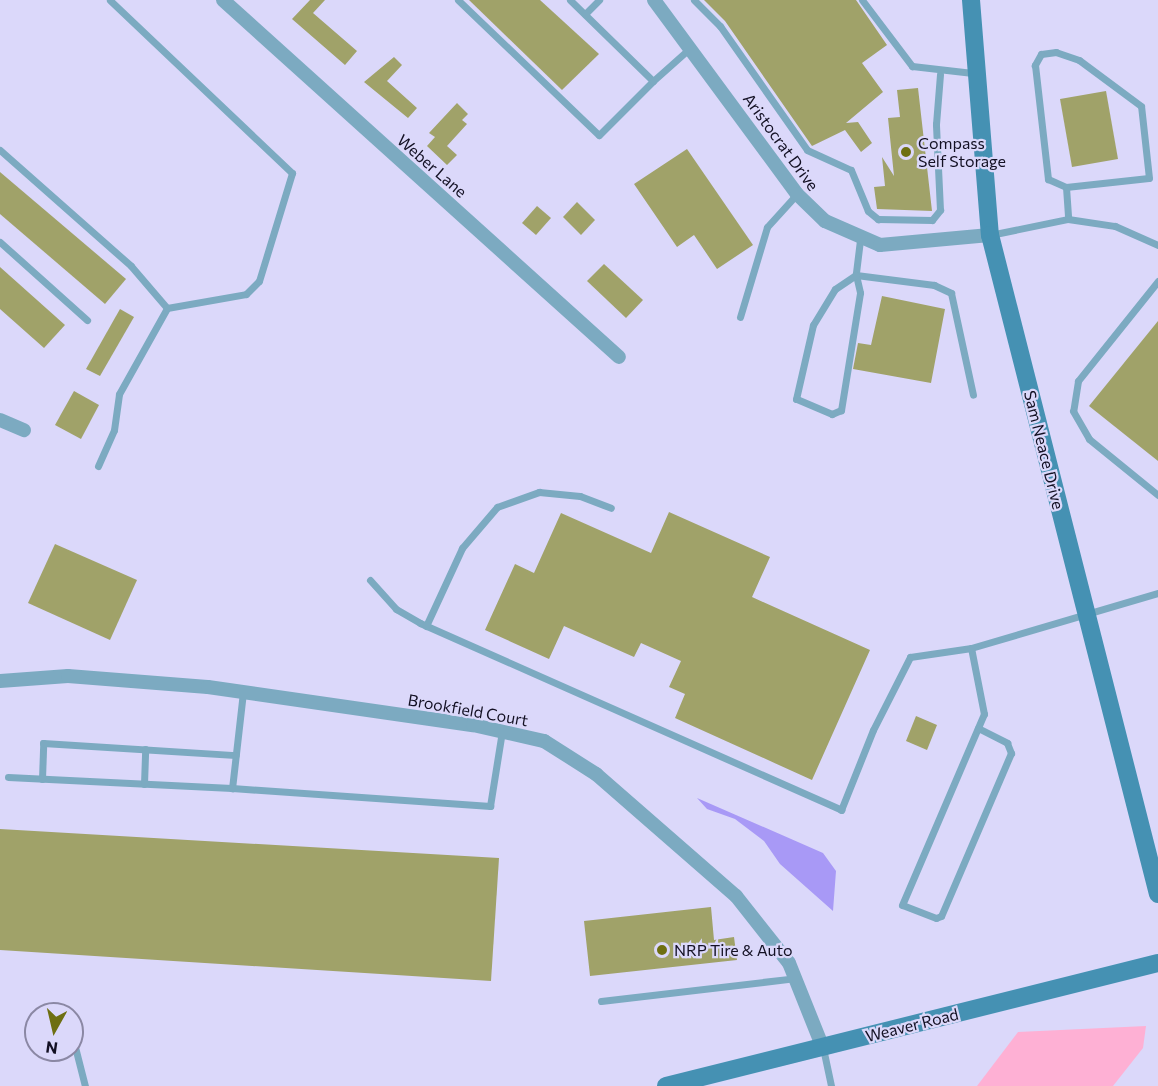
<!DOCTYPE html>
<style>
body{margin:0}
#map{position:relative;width:1158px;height:1086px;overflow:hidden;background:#dbd8fa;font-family:Commissioner,sans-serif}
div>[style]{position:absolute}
.green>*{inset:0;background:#feb0d4}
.water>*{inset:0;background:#a899f6}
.building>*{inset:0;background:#a0a269}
.lane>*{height:7px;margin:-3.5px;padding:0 3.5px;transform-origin:3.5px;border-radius:3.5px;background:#7caac1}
.street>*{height:14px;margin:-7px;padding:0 7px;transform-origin:7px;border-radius:7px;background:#7caac1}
.secondary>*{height:18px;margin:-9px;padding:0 9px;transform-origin:9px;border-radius:9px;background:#4591b3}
.dots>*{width:16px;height:16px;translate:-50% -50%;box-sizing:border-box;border:3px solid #dbd8fa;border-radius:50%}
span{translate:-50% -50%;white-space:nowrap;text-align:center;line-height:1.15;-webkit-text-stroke:4.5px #dbd8fa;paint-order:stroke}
.street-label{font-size:16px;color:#131023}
.poi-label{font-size:16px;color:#131023}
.left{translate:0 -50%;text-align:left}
.north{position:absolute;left:24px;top:1002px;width:60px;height:60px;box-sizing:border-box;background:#dbd8fa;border:2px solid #8b88a4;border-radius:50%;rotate:188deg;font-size:16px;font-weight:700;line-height:24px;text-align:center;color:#131023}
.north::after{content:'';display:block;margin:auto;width:21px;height:27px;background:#6e6f12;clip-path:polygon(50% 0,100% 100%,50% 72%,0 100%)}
</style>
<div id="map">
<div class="green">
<div style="clip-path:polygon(1146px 1026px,1143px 1048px,1113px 1086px,977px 1086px,1018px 1032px)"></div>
</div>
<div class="water">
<div style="clip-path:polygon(697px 798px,823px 853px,836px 871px,833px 911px,780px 864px,764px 841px,735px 819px,707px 809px)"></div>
</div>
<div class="building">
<div style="clip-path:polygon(310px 0,325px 0,313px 13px,357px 51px,345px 65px,292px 19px)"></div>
<div style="clip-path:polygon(469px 0,540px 0,599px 54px,562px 90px)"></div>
<div style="clip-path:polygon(704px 0,856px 0,887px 45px,862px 63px,883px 92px,846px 123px,858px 122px,872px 143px,861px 152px,845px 130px,812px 146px,725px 21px)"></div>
<div style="clip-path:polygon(394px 57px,402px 65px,387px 81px,417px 108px,408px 118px,364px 82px)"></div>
<div style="clip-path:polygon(918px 88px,932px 211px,877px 209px,874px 187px,885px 186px,882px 157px,894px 176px,888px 118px,900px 117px,897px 90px)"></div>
<div style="clip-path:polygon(1106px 91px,1118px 159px,1072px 167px,1060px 99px)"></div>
<div style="clip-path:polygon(457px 103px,468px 114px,462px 120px,467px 124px,447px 146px,457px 155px,447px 165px,427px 146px,435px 137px,429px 133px)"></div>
<div style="clip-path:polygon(687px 149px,753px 245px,717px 269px,694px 235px,677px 247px,634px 184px)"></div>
<div style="clip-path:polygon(0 172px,126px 279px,105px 304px,0 214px)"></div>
<div style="clip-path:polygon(577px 202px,595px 220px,581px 235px,563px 217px)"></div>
<div style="clip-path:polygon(537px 206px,551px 218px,536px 235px,522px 223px)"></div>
<div style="clip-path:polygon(604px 264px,643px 300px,626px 318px,587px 281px)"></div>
<div style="clip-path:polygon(0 267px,65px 325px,44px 348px,0 309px)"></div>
<div style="clip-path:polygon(882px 296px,945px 309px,931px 383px,853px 369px,858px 343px,871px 345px)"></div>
<div style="clip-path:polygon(120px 309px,134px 317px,100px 376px,86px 369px)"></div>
<div style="clip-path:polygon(1158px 321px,1158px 461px,1089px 406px)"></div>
<div style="clip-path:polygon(74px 391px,99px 405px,81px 439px,55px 425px)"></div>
<div style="clip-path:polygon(669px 512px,770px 557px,752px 597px,870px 650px,812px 780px,675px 718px,685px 694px,669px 687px,681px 661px,641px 643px,634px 657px,564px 626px,549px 659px,485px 630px,515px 564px,534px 573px,561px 513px,651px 553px)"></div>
<div style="clip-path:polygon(55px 544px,137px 580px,110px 640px,28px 603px)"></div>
<div style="clip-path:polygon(916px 716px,937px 725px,927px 750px,906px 741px)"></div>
<div style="clip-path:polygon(0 829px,499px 858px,491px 981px,0 950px)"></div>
<div style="clip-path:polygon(711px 907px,714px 940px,734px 937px,737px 960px,590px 976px,584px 921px)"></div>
</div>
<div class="lane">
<div style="left:458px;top:0;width:195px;rotate:43.8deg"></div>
<div style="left:599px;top:135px;width:76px;rotate:-45deg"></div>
<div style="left:570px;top:0;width:116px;rotate:44.3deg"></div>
<div style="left:653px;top:81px;width:50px;rotate:-41.7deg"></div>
<div style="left:694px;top:0;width:37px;rotate:45deg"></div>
<div style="left:720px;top:26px;width:151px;rotate:54.9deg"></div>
<div style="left:807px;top:150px;width:48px;rotate:24.4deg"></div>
<div style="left:851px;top:170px;width:44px;rotate:67.5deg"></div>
<div style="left:868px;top:211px;width:13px;rotate:39deg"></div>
<div style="left:878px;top:219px;width:54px;rotate:1.1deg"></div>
<div style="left:932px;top:220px;width:13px;rotate:-51deg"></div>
<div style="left:940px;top:210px;width:86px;rotate:-92.7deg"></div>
<div style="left:936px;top:124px;width:50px;rotate:-85.4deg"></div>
<div style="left:862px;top:0;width:83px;rotate:52.9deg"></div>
<div style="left:912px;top:66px;width:61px;rotate:6.5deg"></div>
<div style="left:585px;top:14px;width:20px;rotate:-45deg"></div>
<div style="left:0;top:150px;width:175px;rotate:41.5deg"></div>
<div style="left:131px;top:266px;width:55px;rotate:49.4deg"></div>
<div style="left:1066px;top:187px;width:83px;rotate:-6.2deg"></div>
<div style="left:1149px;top:178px;width:72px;rotate:-96.3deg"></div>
<div style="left:1141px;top:106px;width:77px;rotate:-143.4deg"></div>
<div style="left:1079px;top:60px;width:24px;rotate:-161deg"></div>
<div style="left:1056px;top:52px;width:15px;rotate:172deg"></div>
<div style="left:1041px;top:54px;width:13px;rotate:119deg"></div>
<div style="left:1035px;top:65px;width:115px;rotate:83.5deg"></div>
<div style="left:1048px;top:179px;width:20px;rotate:24deg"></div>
<div style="left:1066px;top:187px;width:32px;rotate:86deg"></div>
<div style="left:990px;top:235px;width:80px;rotate:-11.6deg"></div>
<div style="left:1068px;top:219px;width:48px;rotate:8.5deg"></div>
<div style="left:1115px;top:226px;width:47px;rotate:23.8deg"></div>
<div style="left:860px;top:240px;width:35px;rotate:97deg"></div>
<div style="left:856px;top:275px;width:79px;rotate:7.3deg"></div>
<div style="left:934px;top:285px;width:19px;rotate:25deg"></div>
<div style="left:951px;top:293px;width:104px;rotate:77.8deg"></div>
<div style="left:0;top:242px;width:117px;rotate:41.9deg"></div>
<div style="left:856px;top:275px;width:18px;rotate:77deg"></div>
<div style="left:860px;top:293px;width:119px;rotate:99.2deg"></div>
<div style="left:841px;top:410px;width:10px;rotate:156deg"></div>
<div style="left:832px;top:414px;width:39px;rotate:-157deg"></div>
<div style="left:796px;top:399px;width:76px;rotate:-77.1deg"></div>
<div style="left:813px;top:325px;width:42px;rotate:-58.6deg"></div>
<div style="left:835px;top:289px;width:25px;rotate:-34deg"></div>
<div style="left:1158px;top:281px;width:128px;rotate:128.7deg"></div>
<div style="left:1078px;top:381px;width:30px;rotate:99deg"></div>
<div style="left:1073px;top:411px;width:32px;rotate:60deg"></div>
<div style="left:1089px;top:439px;width:89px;rotate:39.1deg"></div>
<div style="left:740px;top:317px;width:94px;rotate:-73.3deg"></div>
<div style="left:767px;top:227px;width:45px;rotate:-47.7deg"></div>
<div style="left:98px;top:466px;width:39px;rotate:-66deg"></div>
<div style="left:114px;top:430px;width:36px;rotate:-82deg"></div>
<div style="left:119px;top:394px;width:98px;rotate:-60.8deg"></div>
<div style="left:167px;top:308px;width:80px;rotate:-10deg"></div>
<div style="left:246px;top:294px;width:18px;rotate:-45deg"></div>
<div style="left:259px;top:281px;width:113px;rotate:-73deg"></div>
<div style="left:292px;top:173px;width:251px;rotate:-136.5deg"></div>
<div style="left:370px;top:580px;width:39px;rotate:48deg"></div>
<div style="left:396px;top:609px;width:28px;rotate:30deg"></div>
<div style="left:420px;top:623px;width:461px;rotate:23.9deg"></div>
<div style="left:841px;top:810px;width:86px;rotate:-68.2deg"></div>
<div style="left:873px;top:730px;width:82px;rotate:-63.1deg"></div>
<div style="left:910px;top:657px;width:62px;rotate:-8.4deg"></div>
<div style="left:426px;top:626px;width:86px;rotate:-65.2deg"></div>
<div style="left:462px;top:548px;width:54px;rotate:-49.5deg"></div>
<div style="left:497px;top:507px;width:45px;rotate:-19.7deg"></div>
<div style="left:539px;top:492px;width:41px;rotate:5.6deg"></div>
<div style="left:580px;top:496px;width:33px;rotate:21deg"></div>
<div style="left:243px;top:692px;width:97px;rotate:96.5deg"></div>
<div style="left:232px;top:788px;width:259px;rotate:4deg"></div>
<div style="left:490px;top:806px;width:76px;rotate:-80.9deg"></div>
<div style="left:978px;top:728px;width:33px;rotate:27deg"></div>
<div style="left:1007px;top:743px;width:11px;rotate:68deg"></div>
<div style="left:1011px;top:753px;width:177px;rotate:113.2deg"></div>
<div style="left:941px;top:916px;width:5px;rotate:158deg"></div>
<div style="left:936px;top:918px;width:36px;rotate:-159deg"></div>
<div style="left:902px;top:905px;width:208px;rotate:-66.8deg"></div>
<div style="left:984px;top:714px;width:67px;rotate:-101.1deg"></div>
<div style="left:971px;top:648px;width:195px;rotate:-16.4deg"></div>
<div style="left:8px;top:777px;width:224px;rotate:2.8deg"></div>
<div style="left:42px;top:779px;width:36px;rotate:-88deg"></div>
<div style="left:43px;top:743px;width:193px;rotate:3.6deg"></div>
<div style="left:144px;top:784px;width:35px;rotate:-88deg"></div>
<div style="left:601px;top:1001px;width:196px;rotate:-6.7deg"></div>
<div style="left:73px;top:1039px;width:49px;rotate:75.7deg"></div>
<div style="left:823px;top:1048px;width:39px;rotate:78deg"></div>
</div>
<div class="street">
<div style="left:223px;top:0;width:533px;rotate:42.04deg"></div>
<div style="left:654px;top:0;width:241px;rotate:53.6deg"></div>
<div style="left:797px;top:194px;width:39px;rotate:44deg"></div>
<div style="left:825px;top:221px;width:60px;rotate:23.6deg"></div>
<div style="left:880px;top:245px;width:110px;rotate:-5.2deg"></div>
<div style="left:0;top:420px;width:26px;rotate:23deg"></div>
<div style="left:0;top:681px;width:68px;rotate:-4.2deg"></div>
<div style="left:68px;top:676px;width:140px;rotate:4.5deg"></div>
<div style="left:208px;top:687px;width:268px;rotate:8.2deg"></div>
<div style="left:473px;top:725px;width:73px;rotate:12.7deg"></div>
<div style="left:544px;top:741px;width:62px;rotate:32.4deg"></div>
<div style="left:596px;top:774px;width:186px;rotate:41.1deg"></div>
<div style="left:736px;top:896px;width:85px;rotate:51.7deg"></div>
<div style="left:789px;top:963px;width:92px;rotate:68.2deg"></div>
</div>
<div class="secondary">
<div style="left:971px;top:0;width:236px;rotate:85.4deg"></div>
<div style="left:990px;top:235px;width:680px;rotate:75.7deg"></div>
<div style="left:666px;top:1086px;width:507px;rotate:-14.04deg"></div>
</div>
<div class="dots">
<div style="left:906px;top:152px;background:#6e6f12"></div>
<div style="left:662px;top:950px;background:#6e6f12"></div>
</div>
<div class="street-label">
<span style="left:781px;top:142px;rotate:54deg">Aristocrat Drive</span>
<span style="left:432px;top:166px;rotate:41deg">Weber Lane</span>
<span style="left:1044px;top:450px;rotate:76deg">Sam Neace Drive</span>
<span style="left:468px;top:710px;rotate:10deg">Brookfield Court</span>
<span style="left:912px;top:1025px;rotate:-14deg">Weaver Road</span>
</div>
<div class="poi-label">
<span class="left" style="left:918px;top:152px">Compass<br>Self Storage</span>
<span class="left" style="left:674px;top:950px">NRP Tire &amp; Auto</span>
</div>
<div class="north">N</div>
</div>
